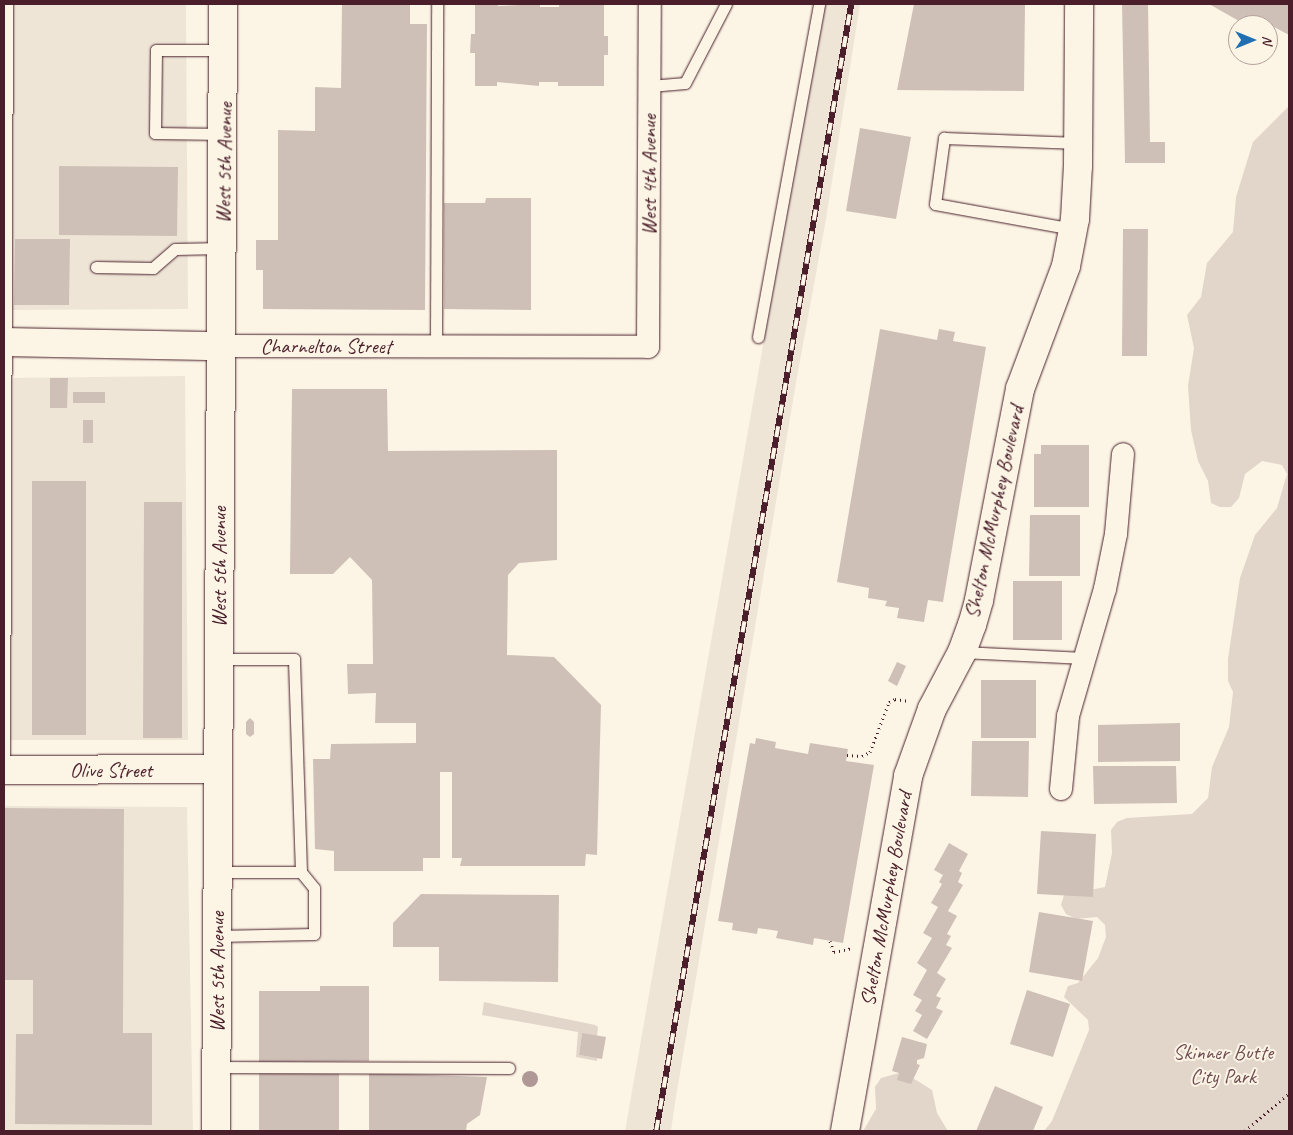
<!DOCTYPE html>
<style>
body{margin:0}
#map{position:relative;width:1293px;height:1135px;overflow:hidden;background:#fcf5e5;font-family:Caveat,sans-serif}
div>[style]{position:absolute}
.built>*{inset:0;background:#eee5d7}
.green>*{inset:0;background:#e2d5ca}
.building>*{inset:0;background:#cfc0b7}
.path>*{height:3px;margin-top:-1.5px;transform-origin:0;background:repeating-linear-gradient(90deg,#4a1f2b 0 1px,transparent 0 5px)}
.roads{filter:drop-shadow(0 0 1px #4a1f2b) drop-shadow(0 0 1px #4a1f2b)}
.lane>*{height:11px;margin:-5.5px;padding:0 5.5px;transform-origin:5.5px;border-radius:5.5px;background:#fcf5e5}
.street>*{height:22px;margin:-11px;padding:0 11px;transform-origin:11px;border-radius:11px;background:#fcf5e5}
.secondary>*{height:28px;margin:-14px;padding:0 14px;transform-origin:14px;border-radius:14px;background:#fcf5e5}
.rail>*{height:5.5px;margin-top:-2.75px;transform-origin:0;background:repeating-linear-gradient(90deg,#fcf5e5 0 11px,#4a1f2b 0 22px);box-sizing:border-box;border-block:1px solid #4a1f2b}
.trees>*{width:16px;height:16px;margin:-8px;border-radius:50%;background:#af9895}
span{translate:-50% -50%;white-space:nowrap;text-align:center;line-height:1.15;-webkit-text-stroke:4px #fcf5e5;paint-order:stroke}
.street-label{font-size:21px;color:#4a1f2b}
.park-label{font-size:21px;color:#704c53}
.frame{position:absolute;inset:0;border:5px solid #4a1f2b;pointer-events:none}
.north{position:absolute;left:1228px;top:15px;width:50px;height:50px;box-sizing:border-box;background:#fcf5e5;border:1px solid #b59f9b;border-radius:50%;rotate:90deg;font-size:14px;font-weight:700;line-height:20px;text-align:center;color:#4a1f2b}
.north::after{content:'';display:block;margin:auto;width:18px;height:22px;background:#1f6fb2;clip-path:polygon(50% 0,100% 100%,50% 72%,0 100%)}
</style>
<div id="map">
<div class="built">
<div style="clip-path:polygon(4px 4px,186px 4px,188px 309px,4px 310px)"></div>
<div style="clip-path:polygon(823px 4px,860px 4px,826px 219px,797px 377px,675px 1103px,671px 1131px,625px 1131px)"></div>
<div style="clip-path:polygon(185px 376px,188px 740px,4px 740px,4px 378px)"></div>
<div style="clip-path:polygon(4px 806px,187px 807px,193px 1131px,4px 1131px)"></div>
</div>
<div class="green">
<div style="clip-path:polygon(1289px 106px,1289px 1131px,1044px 1131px,1052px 1121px,1089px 1030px,1088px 1020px,1064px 997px,1068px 986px,1078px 983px,1098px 958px,1106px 937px,1105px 925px,1097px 917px,1076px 919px,1066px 914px,1061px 905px,1064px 895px,1105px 887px,1112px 853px,1111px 830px,1117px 822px,1127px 818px,1192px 814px,1208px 798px,1212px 767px,1229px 727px,1233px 692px,1228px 681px,1228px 659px,1240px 578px,1255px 535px,1277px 508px,1287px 474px,1282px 465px,1262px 461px,1245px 474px,1239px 498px,1231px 507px,1220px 507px,1211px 503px,1208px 481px,1198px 461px,1191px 430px,1188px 386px,1194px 348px,1187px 315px,1201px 297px,1207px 263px,1233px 232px,1236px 197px,1253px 142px)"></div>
<div style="clip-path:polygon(484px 1002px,595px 1025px,598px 1027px,597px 1036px,582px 1034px,579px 1055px,597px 1058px,597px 1061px,576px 1057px,578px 1032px,482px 1015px)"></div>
<div style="clip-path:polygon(903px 1072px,932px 1090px,937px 1113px,948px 1131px,863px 1131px,876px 1109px,875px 1087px,881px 1078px)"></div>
</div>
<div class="building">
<div style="clip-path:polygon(342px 4px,410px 4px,410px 24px,427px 24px,425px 310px,263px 309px,263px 270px,256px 270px,256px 240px,278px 240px,278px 130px,315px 131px,315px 87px,341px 88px)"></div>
<div style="clip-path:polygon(475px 4px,498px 4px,498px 6px,540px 4px,540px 7px,559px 7px,559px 4px,604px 4px,604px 36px,608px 36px,608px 55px,604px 55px,604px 86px,558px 86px,558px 82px,539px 82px,539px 86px,497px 82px,497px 86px,475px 86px,475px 53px,470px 53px,471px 34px,475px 34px)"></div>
<div style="clip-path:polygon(914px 4px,1025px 4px,1024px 91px,897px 90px)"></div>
<div style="clip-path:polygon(1122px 4px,1148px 4px,1150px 142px,1165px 142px,1165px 163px,1125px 163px)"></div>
<div style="clip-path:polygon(1209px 4px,1289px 4px,1289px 35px,1267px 23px,1246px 25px)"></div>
<div style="clip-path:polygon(860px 128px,911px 137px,896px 219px,846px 211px)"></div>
<div style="clip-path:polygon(59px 166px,178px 167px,177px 236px,59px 235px)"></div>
<div style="clip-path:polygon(486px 198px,531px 198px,531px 310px,444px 309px,444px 203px,485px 203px)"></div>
<div style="clip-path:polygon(1123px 229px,1148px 229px,1147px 356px,1122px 356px)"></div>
<div style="clip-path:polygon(15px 239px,70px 239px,69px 305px,14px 305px)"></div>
<div style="clip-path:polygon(880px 329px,937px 340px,939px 329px,955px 332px,953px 341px,986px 347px,943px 602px,928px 600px,924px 622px,897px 618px,899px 608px,885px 606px,887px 601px,868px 598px,869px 588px,837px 582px)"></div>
<div style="clip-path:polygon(50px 378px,68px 378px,67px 408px,50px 408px)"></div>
<div style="clip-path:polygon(292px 389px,387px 389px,388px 451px,557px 450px,557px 560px,519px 563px,508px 575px,507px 655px,554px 657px,601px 705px,597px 855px,586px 854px,585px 866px,460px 866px,462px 858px,452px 858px,452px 772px,440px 772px,440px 858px,423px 858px,423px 871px,334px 871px,334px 851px,315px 849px,313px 759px,330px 759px,331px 744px,416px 743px,416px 723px,375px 723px,376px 693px,348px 694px,347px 664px,373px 664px,372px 580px,350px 557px,333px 574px,290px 574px)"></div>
<div style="clip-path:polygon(73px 392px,105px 392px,105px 403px,73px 403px)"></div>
<div style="clip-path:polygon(83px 420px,93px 420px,93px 443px,83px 443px)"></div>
<div style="clip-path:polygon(1041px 445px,1089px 445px,1089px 507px,1034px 507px,1034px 454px,1041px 454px)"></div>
<div style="clip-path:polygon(32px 481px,86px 481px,86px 735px,32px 735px)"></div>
<div style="clip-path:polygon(144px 502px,182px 502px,182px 738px,143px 738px)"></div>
<div style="clip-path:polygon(1030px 515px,1080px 515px,1080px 576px,1029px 576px)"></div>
<div style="clip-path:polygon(1013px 581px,1062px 581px,1062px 640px,1013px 640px)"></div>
<div style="clip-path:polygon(897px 662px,906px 666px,897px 686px,888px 681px)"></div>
<div style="clip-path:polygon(981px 680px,1036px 680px,1036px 738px,981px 738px)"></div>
<div style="clip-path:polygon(250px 718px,254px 722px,254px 734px,250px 737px,246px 734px,246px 722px)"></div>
<div style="clip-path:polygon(1180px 723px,1180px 761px,1098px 762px,1098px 725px)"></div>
<div style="clip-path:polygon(756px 738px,776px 742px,775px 748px,808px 754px,810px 743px,848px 749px,846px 761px,874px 765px,843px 943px,814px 938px,813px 945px,776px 938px,778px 931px,758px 928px,757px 934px,732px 930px,733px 923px,718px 921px,750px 743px,755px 744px)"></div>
<div style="clip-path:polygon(972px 741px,1029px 741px,1028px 797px,971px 796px)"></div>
<div style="clip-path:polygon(1093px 766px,1176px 766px,1177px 803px,1094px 804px)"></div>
<div style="clip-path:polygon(4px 808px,124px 809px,123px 1033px,152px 1033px,152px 1125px,15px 1124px,16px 1034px,33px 1034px,33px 980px,4px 980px)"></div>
<div style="clip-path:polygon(1041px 831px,1096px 834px,1093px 897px,1037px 894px)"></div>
<div style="clip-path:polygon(949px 843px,968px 854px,959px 871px,962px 873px,958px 882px,963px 885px,948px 911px,957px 916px,947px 934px,951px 936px,946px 945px,952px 948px,937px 973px,946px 979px,936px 996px,941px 998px,936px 1008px,943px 1011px,927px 1039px,913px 1031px,922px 1015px,915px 1011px,922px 1000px,913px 995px,927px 970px,917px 963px,932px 938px,923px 933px,938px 907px,931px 903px,942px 884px,939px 882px,943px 875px,934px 870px)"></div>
<div style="clip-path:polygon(421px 894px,559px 895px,558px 982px,439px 981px,439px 947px,393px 947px,393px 923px)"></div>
<div style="clip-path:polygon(1039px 912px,1093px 921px,1082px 981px,1029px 972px)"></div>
<div style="clip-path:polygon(320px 986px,369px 986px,369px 1061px,259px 1062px,259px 991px,320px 991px)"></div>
<div style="clip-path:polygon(1027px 990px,1070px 1004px,1053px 1057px,1010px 1044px)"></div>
<div style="clip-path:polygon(582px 1033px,606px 1037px,602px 1059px,579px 1055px)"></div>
<div style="clip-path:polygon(902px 1037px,927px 1044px,924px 1058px,917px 1060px,917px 1064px,920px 1065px,911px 1084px,897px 1080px,899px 1073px,892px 1071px)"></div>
<div style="clip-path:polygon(259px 1072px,339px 1072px,339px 1131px,259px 1131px)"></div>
<div style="clip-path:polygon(369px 1073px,487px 1077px,480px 1115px,467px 1124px,466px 1131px,369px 1131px)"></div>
<div style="clip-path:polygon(995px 1086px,1043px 1107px,1033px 1131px,976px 1131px)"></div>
</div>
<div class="path">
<div style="left:847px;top:755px;width:15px;rotate:4deg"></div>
<div style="left:862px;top:756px;width:9px;rotate:-27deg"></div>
<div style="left:870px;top:752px;width:53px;rotate:-69.2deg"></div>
<div style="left:889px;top:702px;width:7px;rotate:-27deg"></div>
<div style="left:895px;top:699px;width:14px;rotate:8deg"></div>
<div style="left:830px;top:941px;width:12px;rotate:70deg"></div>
<div style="left:834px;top:952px;width:19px;rotate:-12deg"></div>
<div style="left:1245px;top:1131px;width:58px;rotate:-40.8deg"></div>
</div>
<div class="roads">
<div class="lane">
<div style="left:650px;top:86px;width:35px;rotate:-5deg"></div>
<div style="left:685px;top:83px;width:89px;rotate:-62.6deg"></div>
<div style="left:223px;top:134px;width:68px;rotate:-179.2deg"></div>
<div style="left:155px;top:133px;width:83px;rotate:-89.3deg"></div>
<div style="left:156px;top:50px;width:68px"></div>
<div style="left:1073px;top:229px;width:140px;rotate:-169.7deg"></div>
<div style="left:935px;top:204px;width:67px;rotate:-82.2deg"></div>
<div style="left:944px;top:138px;width:135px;rotate:2.1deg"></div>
<div style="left:96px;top:267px;width:57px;rotate:1deg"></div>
<div style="left:153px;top:268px;width:29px;rotate:-41deg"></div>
<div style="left:175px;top:249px;width:47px;rotate:-1.2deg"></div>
<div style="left:758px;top:337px;width:339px;rotate:-79.6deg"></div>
<div style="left:436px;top:346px;width:342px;rotate:-89.8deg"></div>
<div style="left:962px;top:652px;width:122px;rotate:2.8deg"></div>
<div style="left:4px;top:770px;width:766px;rotate:-89.78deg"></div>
<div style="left:218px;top:872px;width:83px"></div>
<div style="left:216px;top:936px;width:98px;rotate:-1.2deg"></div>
<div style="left:314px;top:934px;width:46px;rotate:-90deg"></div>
<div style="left:314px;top:888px;width:21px;rotate:-129deg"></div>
<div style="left:301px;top:872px;width:213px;rotate:-91.9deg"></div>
<div style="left:294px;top:659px;width:75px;rotate:180deg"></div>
<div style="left:216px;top:1067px;width:293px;rotate:0.2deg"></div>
</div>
<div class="street">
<div style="left:220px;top:346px;width:428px;rotate:0.1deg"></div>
<div style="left:648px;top:347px;width:343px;rotate:-89.7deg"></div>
<div style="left:1061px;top:789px;width:73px;rotate:-84.5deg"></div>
<div style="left:1068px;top:716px;width:132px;rotate:-73.8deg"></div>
<div style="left:1105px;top:589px;width:56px;rotate:-78.7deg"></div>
<div style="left:1116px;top:534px;width:80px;rotate:-85deg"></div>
</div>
<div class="secondary">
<div style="left:4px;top:342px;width:216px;rotate:1.1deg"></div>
<div style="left:4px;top:770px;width:214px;rotate:-0.3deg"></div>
<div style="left:216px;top:1131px;width:1127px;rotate:-89.64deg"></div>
<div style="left:845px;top:1131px;width:361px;rotate:-79.9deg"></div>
<div style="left:908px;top:776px;width:71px;rotate:-70.3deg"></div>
<div style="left:932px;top:709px;width:64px;rotate:-62.2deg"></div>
<div style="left:962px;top:652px;width:29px;rotate:-70deg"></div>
<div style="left:972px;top:625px;width:26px;rotate:-74deg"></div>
<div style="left:979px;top:600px;width:215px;rotate:-79deg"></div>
<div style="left:1020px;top:389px;width:131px;rotate:-69.5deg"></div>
<div style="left:1066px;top:266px;width:48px;rotate:-79.2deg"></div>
<div style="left:1075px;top:219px;width:53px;rotate:-86.8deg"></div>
<div style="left:1078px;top:166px;width:162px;rotate:-89.6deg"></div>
</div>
</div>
<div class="rail">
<div style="left:656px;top:1131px;width:1144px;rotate:-80.18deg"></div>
</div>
<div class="trees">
<div style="left:530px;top:1079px"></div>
</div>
<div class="street-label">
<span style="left:224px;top:163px;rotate:-89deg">West 5th Avenue</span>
<span style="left:649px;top:175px;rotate:-90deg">West 4th Avenue</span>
<span style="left:326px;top:346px">Charnelton Street</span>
<span style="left:994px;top:512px;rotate:-78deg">Shelton McMurphey Boulevard</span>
<span style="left:219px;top:567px;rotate:-90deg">West 5th Avenue</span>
<span style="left:111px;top:770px">Olive Street</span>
<span style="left:886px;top:899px;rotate:-80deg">Shelton McMurphey Boulevard</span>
<span style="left:217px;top:972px;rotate:-90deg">West 5th Avenue</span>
</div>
<div class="park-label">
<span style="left:1223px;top:1064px">Skinner Butte<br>City Park</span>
</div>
<div class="frame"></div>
<div class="north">N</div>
</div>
